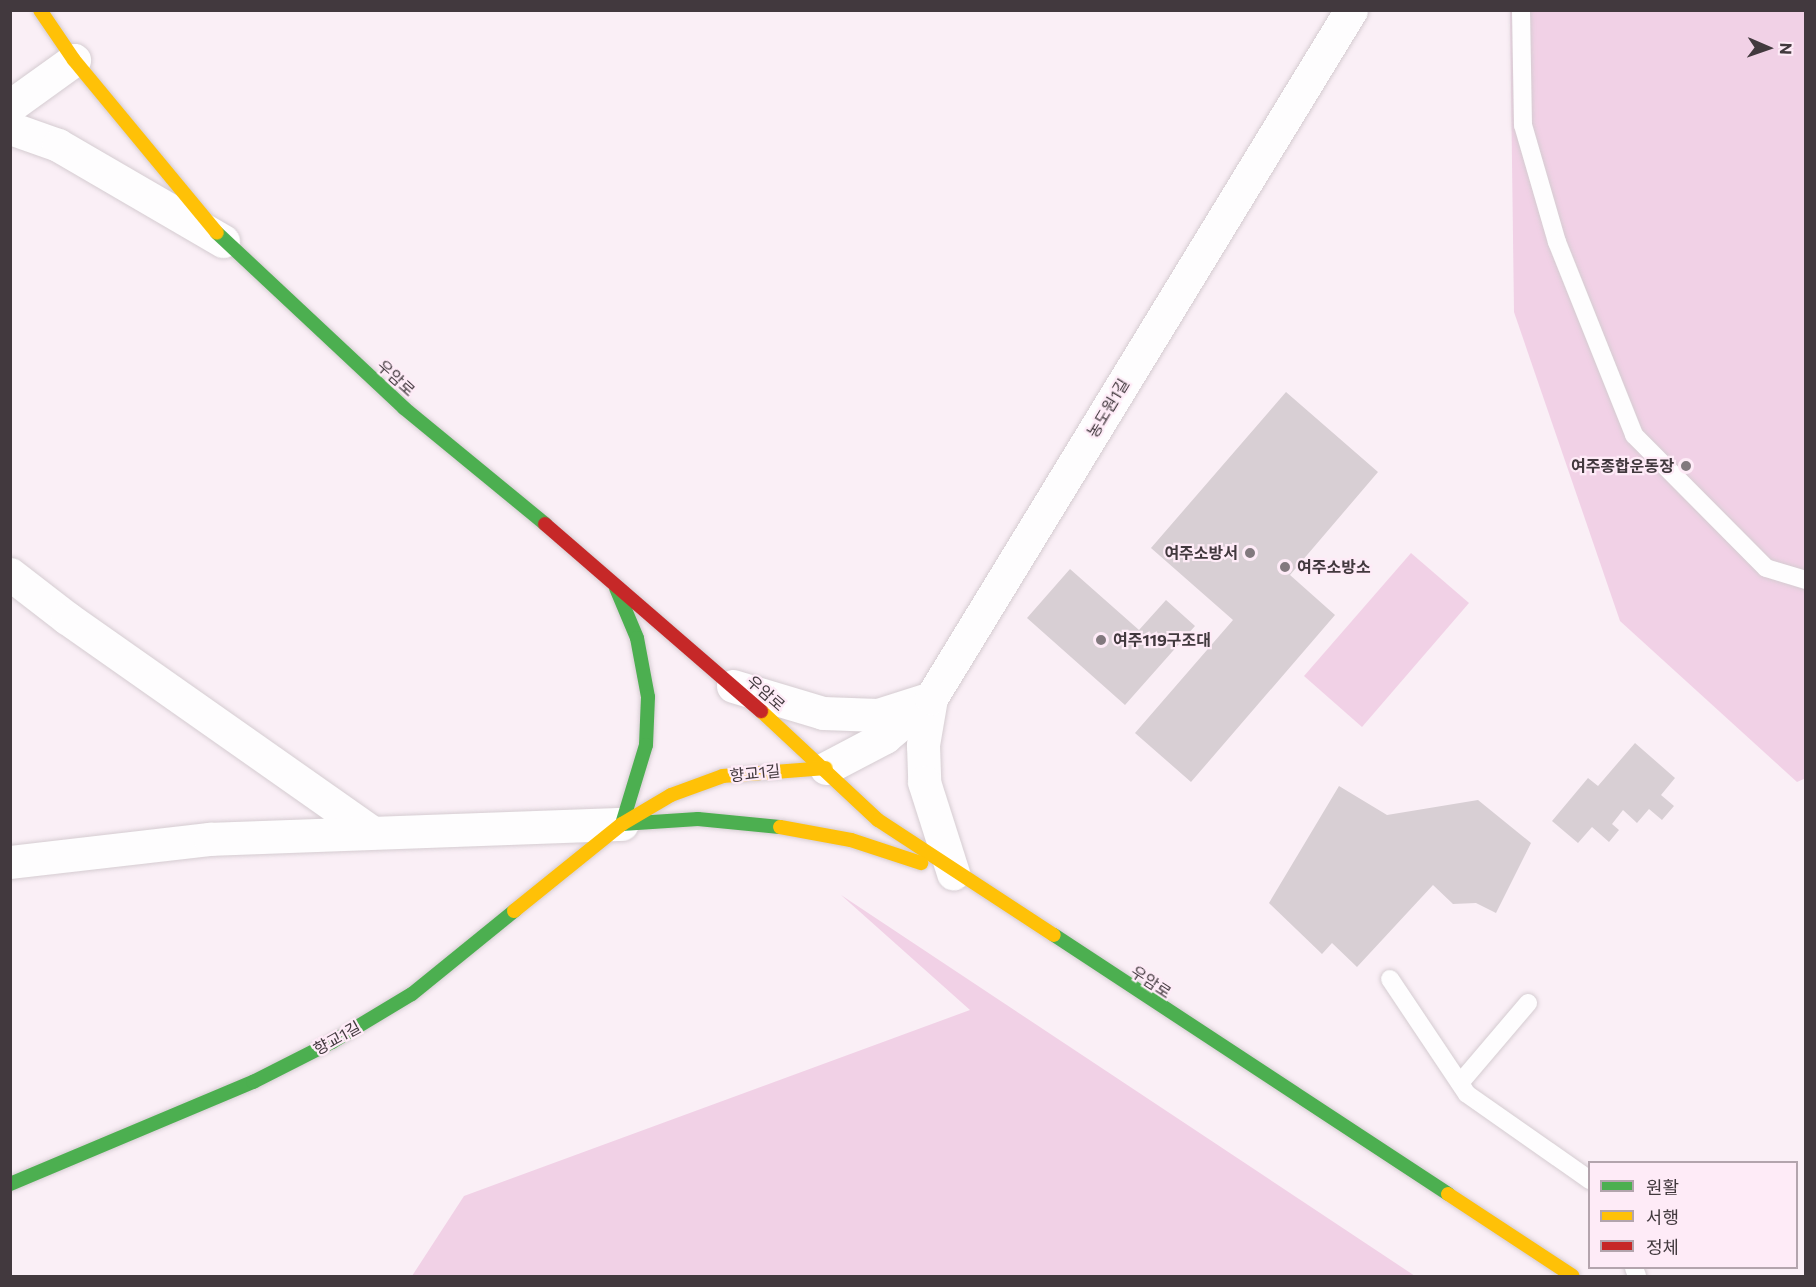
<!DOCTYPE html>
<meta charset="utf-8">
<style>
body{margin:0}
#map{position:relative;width:1816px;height:1287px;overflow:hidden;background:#faeff6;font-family:Commissioner,"Noto Sans KR",sans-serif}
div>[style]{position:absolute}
.green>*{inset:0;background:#f1d1e6}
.building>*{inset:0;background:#d8cfd4}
.roads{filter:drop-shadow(0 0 2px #d5ccd1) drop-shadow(0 0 2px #d5ccd1)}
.lane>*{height:18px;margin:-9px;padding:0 9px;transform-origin:9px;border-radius:9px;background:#fefdfe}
.street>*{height:33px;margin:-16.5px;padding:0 16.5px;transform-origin:16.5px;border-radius:16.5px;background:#fefdfe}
.fast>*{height:14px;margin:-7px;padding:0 7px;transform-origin:7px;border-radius:7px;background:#4caf50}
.slow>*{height:14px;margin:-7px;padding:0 7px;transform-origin:7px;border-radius:7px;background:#ffc107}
.jam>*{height:14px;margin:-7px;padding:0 7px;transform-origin:7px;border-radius:7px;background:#c62828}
.dots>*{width:16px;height:16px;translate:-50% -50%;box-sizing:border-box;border:3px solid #feebf7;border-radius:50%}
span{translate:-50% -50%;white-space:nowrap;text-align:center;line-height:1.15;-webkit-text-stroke:4.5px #feebf7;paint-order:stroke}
.street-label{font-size:16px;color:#42393e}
.poi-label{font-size:16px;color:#42393e;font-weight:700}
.right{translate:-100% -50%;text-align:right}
.left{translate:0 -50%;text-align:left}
.frame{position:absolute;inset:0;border:12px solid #42393e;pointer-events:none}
.legend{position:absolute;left:1588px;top:1161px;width:210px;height:108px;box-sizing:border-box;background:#feebf7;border:2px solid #b3a4ad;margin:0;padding:8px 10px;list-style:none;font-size:18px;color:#42393e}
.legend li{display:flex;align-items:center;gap:12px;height:30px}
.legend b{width:30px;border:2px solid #b3a4ad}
.north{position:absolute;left:1738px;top:18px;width:60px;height:60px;-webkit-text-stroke:4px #feebf7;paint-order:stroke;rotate:92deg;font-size:16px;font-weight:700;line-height:24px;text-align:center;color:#42393e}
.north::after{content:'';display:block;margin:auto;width:21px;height:27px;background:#42393e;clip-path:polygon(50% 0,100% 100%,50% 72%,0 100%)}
</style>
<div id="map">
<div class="green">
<div style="clip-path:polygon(1510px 11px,1805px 11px,1806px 778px,1797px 782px,1620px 621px,1514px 312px)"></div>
<div style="clip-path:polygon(1411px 553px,1469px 603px,1362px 727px,1304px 676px)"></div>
<div style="clip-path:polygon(841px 895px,1415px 1276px,412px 1276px,464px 1196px,970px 1010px)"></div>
</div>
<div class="building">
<div style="clip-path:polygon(1286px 392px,1378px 472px,1290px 575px,1335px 615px,1191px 782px,1135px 733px,1233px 620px,1151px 548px)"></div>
<div style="clip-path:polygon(1070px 569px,1139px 630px,1166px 600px,1195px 626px,1125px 705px,1027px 618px)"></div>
<div style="clip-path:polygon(1635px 743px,1675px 778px,1661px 795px,1674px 806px,1662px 820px,1649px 809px,1637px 823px,1623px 810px,1612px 824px,1619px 830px,1609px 842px,1592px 827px,1578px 843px,1552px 821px,1588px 778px,1598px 786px)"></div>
<div style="clip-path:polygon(1339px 786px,1387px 815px,1478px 800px,1531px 843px,1496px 913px,1476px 903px,1453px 904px,1433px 885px,1357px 967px,1332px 943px,1322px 954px,1269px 903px)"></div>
</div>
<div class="roads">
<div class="lane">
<div style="left:1521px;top:10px;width:115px;rotate:89deg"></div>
<div style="left:1523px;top:125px;width:122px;rotate:73.8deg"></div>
<div style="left:1557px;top:242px;width:208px;rotate:68.2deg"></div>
<div style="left:1634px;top:435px;width:187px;rotate:45.2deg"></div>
<div style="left:1766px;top:568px;width:42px;rotate:16.7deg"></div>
<div style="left:1390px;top:979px;width:138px;rotate:56.2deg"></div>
<div style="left:1467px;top:1094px;width:150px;rotate:35deg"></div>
<div style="left:1460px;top:1083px;width:105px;rotate:-49.6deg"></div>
<div style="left:1634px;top:1268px;width:9px;rotate:69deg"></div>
</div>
<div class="street">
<div style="left:10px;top:106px;width:79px;rotate:-35.7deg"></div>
<div style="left:10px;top:128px;width:51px;rotate:19.5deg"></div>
<div style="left:58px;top:145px;width:191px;rotate:30.2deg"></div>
<div style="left:10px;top:574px;width:72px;rotate:37.7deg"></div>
<div style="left:67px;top:618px;width:370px;rotate:35.1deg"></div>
<div style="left:733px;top:686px;width:94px;rotate:16.7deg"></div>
<div style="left:823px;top:713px;width:55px;rotate:2.1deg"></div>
<div style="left:878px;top:715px;width:56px;rotate:-17.8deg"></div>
<div style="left:931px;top:698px;width:48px;rotate:99.7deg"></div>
<div style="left:923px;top:745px;width:37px;rotate:88deg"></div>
<div style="left:924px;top:782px;width:96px;rotate:72.3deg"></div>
<div style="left:826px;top:768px;width:67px;rotate:-27.7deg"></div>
<div style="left:885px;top:737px;width:60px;rotate:-40.3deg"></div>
<div style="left:931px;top:698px;width:806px;rotate:-58.6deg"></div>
<div style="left:10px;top:862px;width:201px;rotate:-6.6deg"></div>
<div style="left:210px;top:839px;width:412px;rotate:-2.1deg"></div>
</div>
<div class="fast">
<div style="left:217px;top:233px;width:256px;rotate:43.1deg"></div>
<div style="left:404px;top:408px;width:183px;rotate:39.4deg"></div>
<div style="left:616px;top:588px;width:54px;rotate:67.2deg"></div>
<div style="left:637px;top:638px;width:60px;rotate:79.4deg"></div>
<div style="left:648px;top:697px;width:48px;rotate:92.4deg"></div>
<div style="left:646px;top:745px;width:83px;rotate:106.9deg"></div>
<div style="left:622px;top:824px;width:76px;rotate:-3.8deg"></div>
<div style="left:698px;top:819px;width:82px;rotate:5.6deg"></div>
<div style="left:1054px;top:935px;width:472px;rotate:33.3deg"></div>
<div style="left:10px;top:1184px;width:264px;rotate:-22.8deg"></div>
<div style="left:253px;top:1082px;width:89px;rotate:-26.9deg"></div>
<div style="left:332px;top:1042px;width:93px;rotate:-31deg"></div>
<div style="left:412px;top:994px;width:132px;rotate:-39.1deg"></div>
</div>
<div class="slow">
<div style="left:40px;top:10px;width:60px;rotate:55.8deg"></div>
<div style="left:74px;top:60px;width:224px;rotate:50.4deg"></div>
<div style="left:761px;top:711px;width:160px;rotate:43deg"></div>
<div style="left:878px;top:820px;width:210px;rotate:33.2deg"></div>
<div style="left:780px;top:827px;width:72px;rotate:10.4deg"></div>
<div style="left:851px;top:840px;width:74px;rotate:18.2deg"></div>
<div style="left:514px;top:911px;width:139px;rotate:-38.9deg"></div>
<div style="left:622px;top:824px;width:57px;rotate:-30.6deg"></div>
<div style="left:671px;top:795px;width:55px;rotate:-20.1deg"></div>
<div style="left:723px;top:776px;width:103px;rotate:-4.4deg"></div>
<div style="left:1448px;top:1194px;width:149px;rotate:33.3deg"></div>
</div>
<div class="jam">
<div style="left:545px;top:524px;width:286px;rotate:40.9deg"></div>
</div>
</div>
<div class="dots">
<div style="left:1686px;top:466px;background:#82797e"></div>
<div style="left:1250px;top:553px;background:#82797e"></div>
<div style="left:1285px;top:567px;background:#82797e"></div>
<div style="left:1101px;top:640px;background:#82797e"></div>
</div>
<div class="street-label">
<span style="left:396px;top:378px;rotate:42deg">우암로</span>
<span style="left:1108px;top:408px;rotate:-59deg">농도원1길</span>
<span style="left:766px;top:693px;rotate:41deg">우암로</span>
<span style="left:755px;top:773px;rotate:-6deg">향교1길</span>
<span style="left:1151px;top:982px;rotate:33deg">우암로</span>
<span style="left:337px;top:1038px;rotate:-29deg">향교1길</span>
</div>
<div class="poi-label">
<span class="right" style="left:1674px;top:466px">여주종합운동장</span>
<span class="right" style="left:1238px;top:553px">여주소방서</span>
<span class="left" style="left:1297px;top:567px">여주소방소</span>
<span class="left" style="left:1113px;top:640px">여주119구조대</span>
</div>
<div class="frame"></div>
<ul class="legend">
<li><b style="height:8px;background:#4caf50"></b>원활</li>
<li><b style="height:8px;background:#ffc107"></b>서행</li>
<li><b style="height:8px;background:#c62828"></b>정체</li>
</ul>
<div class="north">N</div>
</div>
